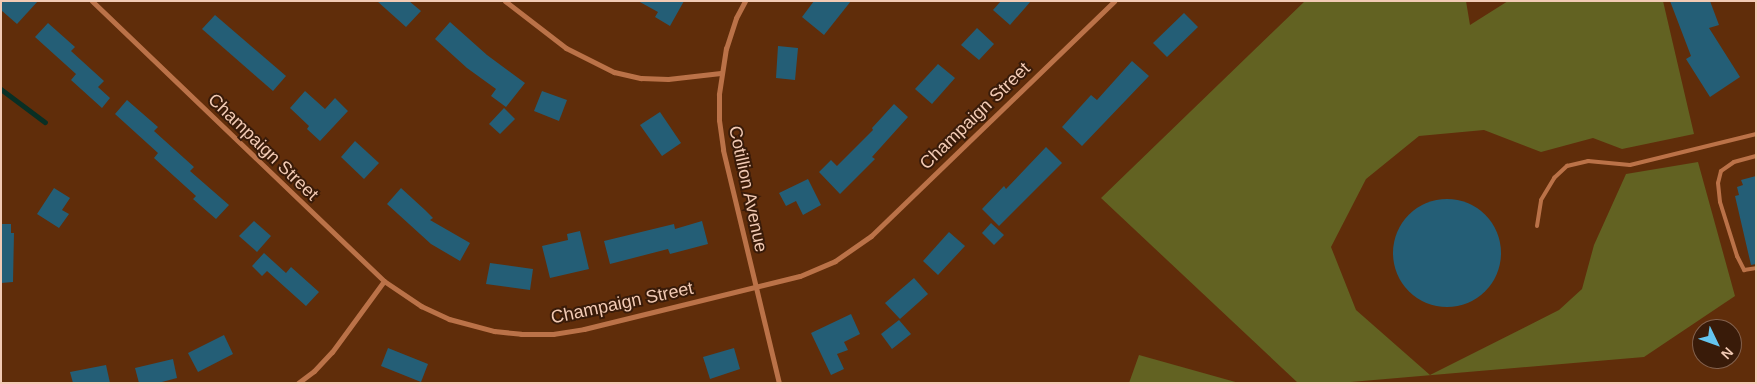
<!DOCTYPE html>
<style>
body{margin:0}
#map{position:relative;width:1757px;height:384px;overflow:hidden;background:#602d0a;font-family:Arial,sans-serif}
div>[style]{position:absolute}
.green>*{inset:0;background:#626222}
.stream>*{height:4.5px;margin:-2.25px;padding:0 2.25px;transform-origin:2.25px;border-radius:2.25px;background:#092f24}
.building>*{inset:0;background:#245e76}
.round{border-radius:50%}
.lane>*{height:4px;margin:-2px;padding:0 2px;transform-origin:2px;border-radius:2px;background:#bb7248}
.street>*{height:5px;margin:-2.5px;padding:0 2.5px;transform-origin:2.5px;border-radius:2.5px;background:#bb7248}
span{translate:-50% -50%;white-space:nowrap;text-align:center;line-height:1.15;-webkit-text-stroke:4px #391b09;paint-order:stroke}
.street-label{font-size:18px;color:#f2cab4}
.frame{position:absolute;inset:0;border:2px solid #f2cab4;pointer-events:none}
.north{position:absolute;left:1692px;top:319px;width:50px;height:50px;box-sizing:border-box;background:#391b09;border:1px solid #83614d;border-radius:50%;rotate:132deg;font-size:14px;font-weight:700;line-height:20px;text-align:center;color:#f2cab4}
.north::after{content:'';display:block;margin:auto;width:18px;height:22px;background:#65c5ef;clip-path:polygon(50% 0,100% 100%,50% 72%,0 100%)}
</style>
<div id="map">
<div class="green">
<div style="clip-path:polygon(1305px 1px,1466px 1px,1470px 25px,1508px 1px,1663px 1px,1694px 134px,1622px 149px,1593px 138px,1541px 152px,1484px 130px,1419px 136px,1366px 179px,1331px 247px,1356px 310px,1430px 375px,1559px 310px,1582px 289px,1594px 245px,1626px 174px,1698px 162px,1735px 296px,1644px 357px,1339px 383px,1298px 383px,1101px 198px)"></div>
<div style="clip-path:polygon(1139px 355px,1239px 383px,1129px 383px)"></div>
</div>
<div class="stream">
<div style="left:1px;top:89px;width:55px;rotate:36.9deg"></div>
</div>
<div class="building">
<div style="clip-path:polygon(1px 1px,38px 1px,17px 24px,1px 10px)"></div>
<div style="clip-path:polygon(377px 1px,409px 1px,421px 11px,406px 27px)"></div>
<div style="clip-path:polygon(638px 1px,684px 1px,670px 26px,655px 17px,658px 12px)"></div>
<div style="clip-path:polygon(814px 1px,851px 1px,824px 35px,802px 17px)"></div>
<div style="clip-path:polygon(1001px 1px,1031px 1px,1010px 25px,993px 10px)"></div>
<div style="clip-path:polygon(1670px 1px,1710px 1px,1719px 25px,1709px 28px,1740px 77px,1710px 97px,1686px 59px,1691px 56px)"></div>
<div style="clip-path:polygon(1184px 13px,1198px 27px,1167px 57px,1153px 43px)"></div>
<div style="clip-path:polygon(215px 15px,286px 76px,273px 91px,202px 29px)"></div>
<div style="clip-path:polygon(450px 22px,487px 55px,525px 83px,506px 107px,491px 96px,496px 89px,467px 68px,435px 39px)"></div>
<div style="clip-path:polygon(48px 23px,75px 47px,71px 51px,104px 81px,98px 87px,110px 98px,102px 108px,71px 80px,76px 74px,35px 37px)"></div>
<div style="clip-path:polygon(977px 28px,994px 44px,979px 60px,961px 45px)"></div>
<div style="clip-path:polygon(778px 46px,798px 48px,795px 80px,776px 78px)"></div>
<div style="clip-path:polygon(1132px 61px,1149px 76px,1082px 146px,1062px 127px,1091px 95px,1097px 100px)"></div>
<div style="clip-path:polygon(938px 64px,955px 78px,932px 104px,915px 89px)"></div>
<div style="clip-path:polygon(305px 91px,325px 109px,335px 98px,348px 111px,320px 141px,307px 129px,309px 126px,290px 108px)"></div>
<div style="clip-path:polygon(542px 91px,567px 100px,559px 121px,534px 111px)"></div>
<div style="clip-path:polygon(127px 100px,158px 127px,154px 131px,194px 167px,190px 171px,229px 205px,216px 219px,193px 199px,196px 196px,154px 158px,158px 153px,115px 114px)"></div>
<div style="clip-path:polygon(894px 104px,908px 117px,872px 157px,875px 159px,840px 194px,819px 172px,831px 160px,837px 166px,873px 130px,872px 128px)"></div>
<div style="clip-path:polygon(504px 108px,515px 119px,500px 134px,489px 124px)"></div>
<div style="clip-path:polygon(660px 112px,681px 143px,662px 156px,640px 125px)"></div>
<div style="clip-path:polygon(355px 141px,379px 163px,364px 179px,341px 157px)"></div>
<div style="clip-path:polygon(1046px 147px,1062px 163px,999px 226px,982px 209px,1004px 186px,1006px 189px)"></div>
<div style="clip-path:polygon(1756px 176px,1756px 264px,1751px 265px,1735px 196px,1739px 195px,1737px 187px,1743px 185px,1741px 180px)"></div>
<div style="clip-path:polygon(808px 179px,821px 205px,803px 215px,796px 201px,786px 206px,779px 193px)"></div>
<div style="clip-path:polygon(54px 188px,70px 198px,62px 210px,69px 214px,59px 228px,37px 214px)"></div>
<div style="clip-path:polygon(401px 188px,425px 210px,433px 218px,430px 220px,470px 243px,460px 261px,431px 244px,387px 204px)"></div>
<div class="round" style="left:1393px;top:199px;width:108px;height:108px"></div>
<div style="clip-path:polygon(254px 221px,271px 236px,257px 252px,239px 236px)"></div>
<div style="clip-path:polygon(702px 221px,708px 244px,670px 254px,668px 249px,610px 264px,604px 241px,674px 224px,675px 229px)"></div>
<div style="clip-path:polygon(991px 223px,1004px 235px,994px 245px,982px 233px)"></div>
<div style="clip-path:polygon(1px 224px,11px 224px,11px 233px,14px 233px,13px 282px,1px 283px)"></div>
<div style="clip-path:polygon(580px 231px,589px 269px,550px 278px,542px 246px,568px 240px,567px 234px)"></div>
<div style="clip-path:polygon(949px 232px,965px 246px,938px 275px,923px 261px)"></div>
<div style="clip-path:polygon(264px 253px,286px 273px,291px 267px,319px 292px,306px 306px,267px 271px,262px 276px,252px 266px)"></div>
<div style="clip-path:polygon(490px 263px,533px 269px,530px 290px,486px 284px)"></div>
<div style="clip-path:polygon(914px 278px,928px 294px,900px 319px,885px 303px)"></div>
<div style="clip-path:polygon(851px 314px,860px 334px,844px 342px,848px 350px,837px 354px,844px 369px,831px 375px,811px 333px)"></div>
<div style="clip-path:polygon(899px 320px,911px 334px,892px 349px,881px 334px)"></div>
<div style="clip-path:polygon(224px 335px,233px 354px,198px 372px,188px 353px)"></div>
<div style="clip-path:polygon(388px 348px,428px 364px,421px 382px,381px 366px)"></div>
<div style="clip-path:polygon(734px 348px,740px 369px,710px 379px,703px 357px)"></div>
<div style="clip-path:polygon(173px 359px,177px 378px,158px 383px,139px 383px,135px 368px)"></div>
<div style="clip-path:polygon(106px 365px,110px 383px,73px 383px,70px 372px)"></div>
</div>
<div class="lane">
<div style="left:1756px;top:156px;width:23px;rotate:165deg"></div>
<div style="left:1734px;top:162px;width:16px;rotate:145deg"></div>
<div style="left:1721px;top:171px;width:12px;rotate:104deg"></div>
<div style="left:1718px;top:183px;width:19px;rotate:84deg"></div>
<div style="left:1720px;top:202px;width:57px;rotate:72.5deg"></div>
<div style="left:1737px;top:256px;width:16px;rotate:63deg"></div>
<div style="left:1744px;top:270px;width:12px;rotate:-9deg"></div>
<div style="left:1537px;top:226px;width:26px;rotate:-81deg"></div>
<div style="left:1541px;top:200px;width:26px;rotate:-59deg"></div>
<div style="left:1554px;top:178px;width:18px;rotate:-43deg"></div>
<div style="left:1567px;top:166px;width:22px;rotate:-13deg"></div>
<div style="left:1588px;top:161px;width:42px;rotate:5.4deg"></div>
<div style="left:1630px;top:165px;width:130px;rotate:-13.8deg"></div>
</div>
<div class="street">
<div style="left:92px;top:1px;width:405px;rotate:43.8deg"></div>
<div style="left:384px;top:281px;width:45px;rotate:34deg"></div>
<div style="left:421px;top:306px;width:31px;rotate:25deg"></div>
<div style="left:449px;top:319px;width:47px;rotate:14.9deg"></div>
<div style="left:494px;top:331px;width:27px;rotate:6deg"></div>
<div style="left:521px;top:334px;width:32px"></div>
<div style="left:553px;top:334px;width:31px;rotate:-9deg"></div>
<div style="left:584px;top:329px;width:222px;rotate:-13.8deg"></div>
<div style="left:800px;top:276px;width:38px;rotate:-23deg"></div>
<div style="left:835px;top:261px;width:44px;rotate:-34.8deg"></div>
<div style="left:871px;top:236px;width:338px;rotate:-44deg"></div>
<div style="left:505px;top:1px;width:77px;rotate:37.6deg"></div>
<div style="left:566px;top:48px;width:54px;rotate:26.6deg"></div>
<div style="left:614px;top:72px;width:28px;rotate:13deg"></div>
<div style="left:641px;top:78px;width:27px;rotate:2deg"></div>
<div style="left:668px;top:79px;width:53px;rotate:-6.5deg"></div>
<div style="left:745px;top:1px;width:19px;rotate:118deg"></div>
<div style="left:736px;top:18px;width:32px;rotate:108deg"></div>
<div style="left:726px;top:48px;width:47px;rotate:98.7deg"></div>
<div style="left:719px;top:94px;width:26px;rotate:90deg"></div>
<div style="left:719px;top:120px;width:30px;rotate:82deg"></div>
<div style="left:723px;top:150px;width:240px;rotate:76.5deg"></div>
<div style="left:298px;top:383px;width:20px;rotate:-37deg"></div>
<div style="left:314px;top:371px;width:26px;rotate:-47deg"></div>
<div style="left:332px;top:352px;width:88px;rotate:-53.8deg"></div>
</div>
<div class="street-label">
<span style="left:975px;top:116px;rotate:-44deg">Champaign Street</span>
<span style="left:263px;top:147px;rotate:44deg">Champaign Street</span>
<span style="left:748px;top:189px;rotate:78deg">Cotillion Avenue</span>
<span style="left:622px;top:303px;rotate:-12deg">Champaign Street</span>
</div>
<div class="frame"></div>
<div class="north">N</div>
</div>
